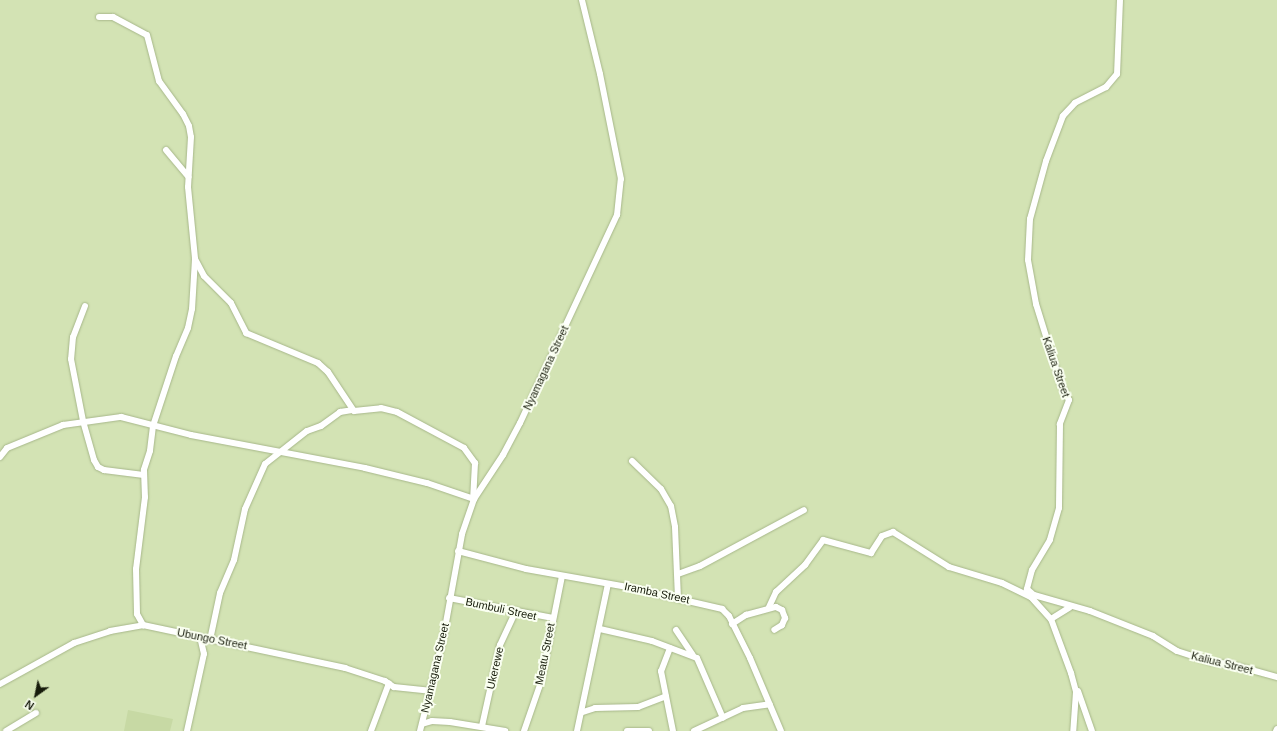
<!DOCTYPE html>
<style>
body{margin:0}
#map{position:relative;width:1277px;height:731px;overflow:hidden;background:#d3e3b4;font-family:Helvetica,sans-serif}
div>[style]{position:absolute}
.built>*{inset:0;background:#c7d9a4}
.roads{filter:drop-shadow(0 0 1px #a7b78a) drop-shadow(0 0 1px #a7b78a)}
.street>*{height:6px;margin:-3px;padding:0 3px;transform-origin:3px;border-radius:3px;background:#fff}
span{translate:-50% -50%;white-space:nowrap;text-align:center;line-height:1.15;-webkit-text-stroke:4px #fafff1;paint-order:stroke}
.street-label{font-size:11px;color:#171c0b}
.north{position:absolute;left:16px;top:675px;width:40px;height:40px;-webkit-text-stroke:3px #fafff1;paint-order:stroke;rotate:213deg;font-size:11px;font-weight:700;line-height:16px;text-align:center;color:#171c0b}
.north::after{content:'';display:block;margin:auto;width:14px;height:18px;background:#171c0b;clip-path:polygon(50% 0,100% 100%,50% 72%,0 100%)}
</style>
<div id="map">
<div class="built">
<div style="clip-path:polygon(128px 710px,173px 719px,170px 731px,124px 731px)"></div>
</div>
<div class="roads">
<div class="street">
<div style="left:1120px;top:0;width:74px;rotate:92.3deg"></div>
<div style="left:1117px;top:74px;width:17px;rotate:130deg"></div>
<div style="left:1106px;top:87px;width:35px;rotate:153deg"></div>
<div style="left:1075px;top:103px;width:18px;rotate:133deg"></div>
<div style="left:1063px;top:116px;width:48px;rotate:110.7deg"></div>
<div style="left:1046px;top:161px;width:60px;rotate:105.4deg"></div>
<div style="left:1030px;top:219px;width:41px;rotate:92.8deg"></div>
<div style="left:1028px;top:260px;width:45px;rotate:79.7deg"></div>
<div style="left:1036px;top:304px;width:85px;rotate:72.8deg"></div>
<div style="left:1061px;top:385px;width:17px;rotate:62deg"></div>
<div style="left:1069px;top:400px;width:26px;rotate:111deg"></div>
<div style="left:1060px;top:424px;width:84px;rotate:90.7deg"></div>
<div style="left:1059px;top:508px;width:33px;rotate:106deg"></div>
<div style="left:1050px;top:540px;width:35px;rotate:121deg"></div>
<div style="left:1032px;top:570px;width:20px;rotate:105deg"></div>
<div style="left:1027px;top:589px;width:9px;rotate:41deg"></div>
<div style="left:1034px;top:595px;width:58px;rotate:15.9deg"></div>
<div style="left:1090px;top:611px;width:68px;rotate:21.6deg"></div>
<div style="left:1153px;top:636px;width:28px;rotate:32deg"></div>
<div style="left:1177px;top:651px;width:36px;rotate:18deg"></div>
<div style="left:1211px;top:662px;width:19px;rotate:6deg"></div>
<div style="left:1230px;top:664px;width:49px;rotate:15.5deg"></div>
<div style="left:99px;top:17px;width:14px"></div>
<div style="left:113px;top:17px;width:38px;rotate:28deg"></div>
<div style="left:147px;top:35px;width:48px;rotate:75.4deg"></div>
<div style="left:159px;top:81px;width:41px;rotate:54deg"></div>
<div style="left:183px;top:114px;width:13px;rotate:63deg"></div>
<div style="left:189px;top:126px;width:11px;rotate:80deg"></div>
<div style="left:191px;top:137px;width:50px;rotate:93.4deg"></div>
<div style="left:188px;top:187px;width:72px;rotate:84.4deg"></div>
<div style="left:195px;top:259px;width:50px;rotate:93.4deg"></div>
<div style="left:192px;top:309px;width:19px;rotate:102deg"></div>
<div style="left:188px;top:328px;width:30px;rotate:113deg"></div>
<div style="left:176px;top:356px;width:74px;rotate:108.2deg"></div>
<div style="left:153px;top:426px;width:25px;rotate:97deg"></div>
<div style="left:150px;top:451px;width:20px;rotate:108deg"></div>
<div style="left:144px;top:470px;width:27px;rotate:88deg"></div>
<div style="left:145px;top:497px;width:73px;rotate:97.1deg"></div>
<div style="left:136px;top:569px;width:45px;rotate:88.7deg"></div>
<div style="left:137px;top:614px;width:13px;rotate:61deg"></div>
<div style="left:166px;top:150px;width:35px;rotate:50deg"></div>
<div style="left:195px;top:259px;width:19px;rotate:62deg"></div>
<div style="left:204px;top:276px;width:38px;rotate:45deg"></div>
<div style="left:231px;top:303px;width:34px;rotate:63deg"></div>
<div style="left:246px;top:333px;width:78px;rotate:22.6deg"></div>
<div style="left:318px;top:363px;width:13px;rotate:42deg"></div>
<div style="left:328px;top:372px;width:47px;rotate:56.3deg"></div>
<div style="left:354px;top:411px;width:27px;rotate:-6deg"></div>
<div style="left:381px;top:408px;width:16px;rotate:14deg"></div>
<div style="left:397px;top:412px;width:76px;rotate:28.2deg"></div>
<div style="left:464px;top:448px;width:19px;rotate:54deg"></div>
<div style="left:475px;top:463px;width:35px;rotate:93deg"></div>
<div style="left:85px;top:306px;width:33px;rotate:111deg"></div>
<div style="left:73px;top:337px;width:22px;rotate:95deg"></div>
<div style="left:71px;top:359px;width:63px;rotate:79deg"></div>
<div style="left:83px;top:421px;width:41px;rotate:74.2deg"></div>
<div style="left:94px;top:460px;width:8px;rotate:60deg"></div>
<div style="left:98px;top:467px;width:7px;rotate:27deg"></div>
<div style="left:104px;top:470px;width:40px;rotate:7.1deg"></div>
<div style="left:0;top:457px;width:11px;rotate:-52deg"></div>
<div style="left:7px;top:448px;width:61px;rotate:-22.3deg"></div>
<div style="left:63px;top:425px;width:59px;rotate:-7.9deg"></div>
<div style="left:121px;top:417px;width:72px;rotate:14.4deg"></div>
<div style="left:191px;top:435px;width:177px;rotate:10.7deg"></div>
<div style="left:365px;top:468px;width:64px;rotate:13.6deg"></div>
<div style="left:427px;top:483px;width:50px;rotate:18.8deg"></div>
<div style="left:632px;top:461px;width:40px;rotate:44deg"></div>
<div style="left:661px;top:489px;width:20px;rotate:60deg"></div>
<div style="left:671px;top:506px;width:21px;rotate:79deg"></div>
<div style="left:675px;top:527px;width:71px;rotate:87.6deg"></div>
<div style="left:458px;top:551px;width:70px;rotate:14.8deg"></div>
<div style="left:526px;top:569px;width:103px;rotate:10.1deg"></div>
<div style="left:627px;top:587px;width:98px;rotate:13deg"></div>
<div style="left:722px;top:609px;width:10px;rotate:45deg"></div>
<div style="left:729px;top:616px;width:47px;rotate:63.4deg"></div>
<div style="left:750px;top:658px;width:79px;rotate:67deg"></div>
<div style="left:678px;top:574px;width:23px;rotate:-20deg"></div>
<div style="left:700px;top:566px;width:118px;rotate:-28.3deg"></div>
<div style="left:1030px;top:596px;width:31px;rotate:48deg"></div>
<div style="left:1051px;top:619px;width:58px;rotate:69.7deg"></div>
<div style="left:1071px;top:673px;width:20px;rotate:75deg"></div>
<div style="left:1076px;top:692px;width:39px;rotate:94deg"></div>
<div style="left:449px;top:598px;width:106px;rotate:10.9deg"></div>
<div style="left:769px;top:607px;width:17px;rotate:-65deg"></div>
<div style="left:776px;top:592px;width:40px;rotate:-43deg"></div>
<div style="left:805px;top:565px;width:31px;rotate:-54deg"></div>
<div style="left:823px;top:540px;width:50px;rotate:15.2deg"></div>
<div style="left:871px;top:553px;width:20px;rotate:-57deg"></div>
<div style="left:882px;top:536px;width:12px;rotate:-20deg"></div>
<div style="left:893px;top:532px;width:66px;rotate:32deg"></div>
<div style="left:949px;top:567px;width:55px;rotate:16.8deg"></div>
<div style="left:1002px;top:583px;width:32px;rotate:26deg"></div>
<div style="left:1051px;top:619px;width:22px;rotate:-32deg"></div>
<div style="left:732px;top:624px;width:17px;rotate:-33deg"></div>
<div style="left:746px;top:615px;width:31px;rotate:-15deg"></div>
<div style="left:776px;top:607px;width:7px;rotate:27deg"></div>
<div style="left:782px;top:610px;width:9px;rotate:69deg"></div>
<div style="left:785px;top:618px;width:8px;rotate:113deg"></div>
<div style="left:782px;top:625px;width:9px;rotate:148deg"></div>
<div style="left:600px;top:629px;width:53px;rotate:13deg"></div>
<div style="left:652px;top:641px;width:48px;rotate:20.7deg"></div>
<div style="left:697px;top:658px;width:65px;rotate:66.6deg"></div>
<div style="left:676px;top:630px;width:30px;rotate:56deg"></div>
<div style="left:210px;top:640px;width:48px;rotate:-78deg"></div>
<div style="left:220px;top:593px;width:36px;rotate:-67deg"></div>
<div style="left:234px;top:560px;width:52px;rotate:-77.8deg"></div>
<div style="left:245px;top:509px;width:49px;rotate:-66deg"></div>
<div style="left:265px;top:464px;width:53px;rotate:-38.2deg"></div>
<div style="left:307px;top:431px;width:15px;rotate:-20deg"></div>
<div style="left:321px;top:426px;width:24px;rotate:-36deg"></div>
<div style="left:340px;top:412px;width:12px;rotate:-9deg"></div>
<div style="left:670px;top:648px;width:25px;rotate:111deg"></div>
<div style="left:661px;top:671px;width:61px;rotate:78.7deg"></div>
<div style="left:0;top:684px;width:85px;rotate:-29deg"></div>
<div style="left:74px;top:643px;width:38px;rotate:-18deg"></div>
<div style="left:110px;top:631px;width:34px;rotate:-10deg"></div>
<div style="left:143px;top:625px;width:207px;rotate:12deg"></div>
<div style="left:345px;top:668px;width:42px;rotate:18deg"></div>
<div style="left:385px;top:681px;width:11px;rotate:34deg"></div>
<div style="left:394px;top:687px;width:36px;rotate:6deg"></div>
<div style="left:1078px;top:691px;width:42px;rotate:70.7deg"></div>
<div style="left:583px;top:712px;width:13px;rotate:-18deg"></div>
<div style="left:595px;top:708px;width:43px;rotate:-1.3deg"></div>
<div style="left:638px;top:707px;width:30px;rotate:-21deg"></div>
<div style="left:422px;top:724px;width:10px;rotate:-17deg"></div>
<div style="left:432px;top:721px;width:18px;rotate:3deg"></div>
<div style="left:450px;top:722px;width:56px;rotate:9.3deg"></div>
<div style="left:482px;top:726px;width:83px;rotate:-77.5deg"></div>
<div style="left:500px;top:645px;width:38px;rotate:-65deg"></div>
<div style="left:6px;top:731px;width:35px;rotate:-31deg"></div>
<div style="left:187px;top:731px;width:79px;rotate:-77.6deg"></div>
<div style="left:204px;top:654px;width:17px;rotate:-103deg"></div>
<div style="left:371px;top:731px;width:51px;rotate:-69.4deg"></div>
<div style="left:420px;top:731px;width:95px;rotate:-76deg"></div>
<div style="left:443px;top:639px;width:107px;rotate:-79.7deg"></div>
<div style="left:462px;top:534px;width:37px;rotate:-71deg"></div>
<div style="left:474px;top:499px;width:53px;rotate:-56.6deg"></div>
<div style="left:503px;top:455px;width:36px;rotate:-62deg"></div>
<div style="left:520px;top:423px;width:230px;rotate:-65deg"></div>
<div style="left:617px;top:215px;width:36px;rotate:-84deg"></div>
<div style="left:621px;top:179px;width:107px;rotate:-101.3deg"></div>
<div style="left:600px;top:74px;width:76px;rotate:-103.7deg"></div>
<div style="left:524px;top:731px;width:52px;rotate:-70.9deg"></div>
<div style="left:541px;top:682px;width:108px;rotate:-78.8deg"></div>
<div style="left:577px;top:731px;width:150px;rotate:-78.1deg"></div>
<div style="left:627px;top:731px;width:22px"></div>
<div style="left:694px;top:731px;width:54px;rotate:-25.1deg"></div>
<div style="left:743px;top:708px;width:27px;rotate:-8deg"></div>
<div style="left:1276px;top:731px;width:2px;rotate:-63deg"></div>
</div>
</div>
<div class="street-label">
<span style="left:1056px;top:367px;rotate:71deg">Kaliua Street</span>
<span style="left:546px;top:368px;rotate:-65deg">Nyamagana Street</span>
<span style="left:657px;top:593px;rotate:12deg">Iramba Street</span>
<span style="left:501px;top:609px;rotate:12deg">Bumbuli Street</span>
<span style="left:212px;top:639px;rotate:11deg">Ubungo Street</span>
<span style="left:545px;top:654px;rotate:-79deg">Meatu Street</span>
<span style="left:1222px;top:663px;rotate:14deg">Kaliua Street</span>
<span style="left:435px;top:668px;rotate:-77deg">Nyamagana Street</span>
<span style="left:495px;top:668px;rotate:-77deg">Ukerewe</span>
</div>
<div class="north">N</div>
</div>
